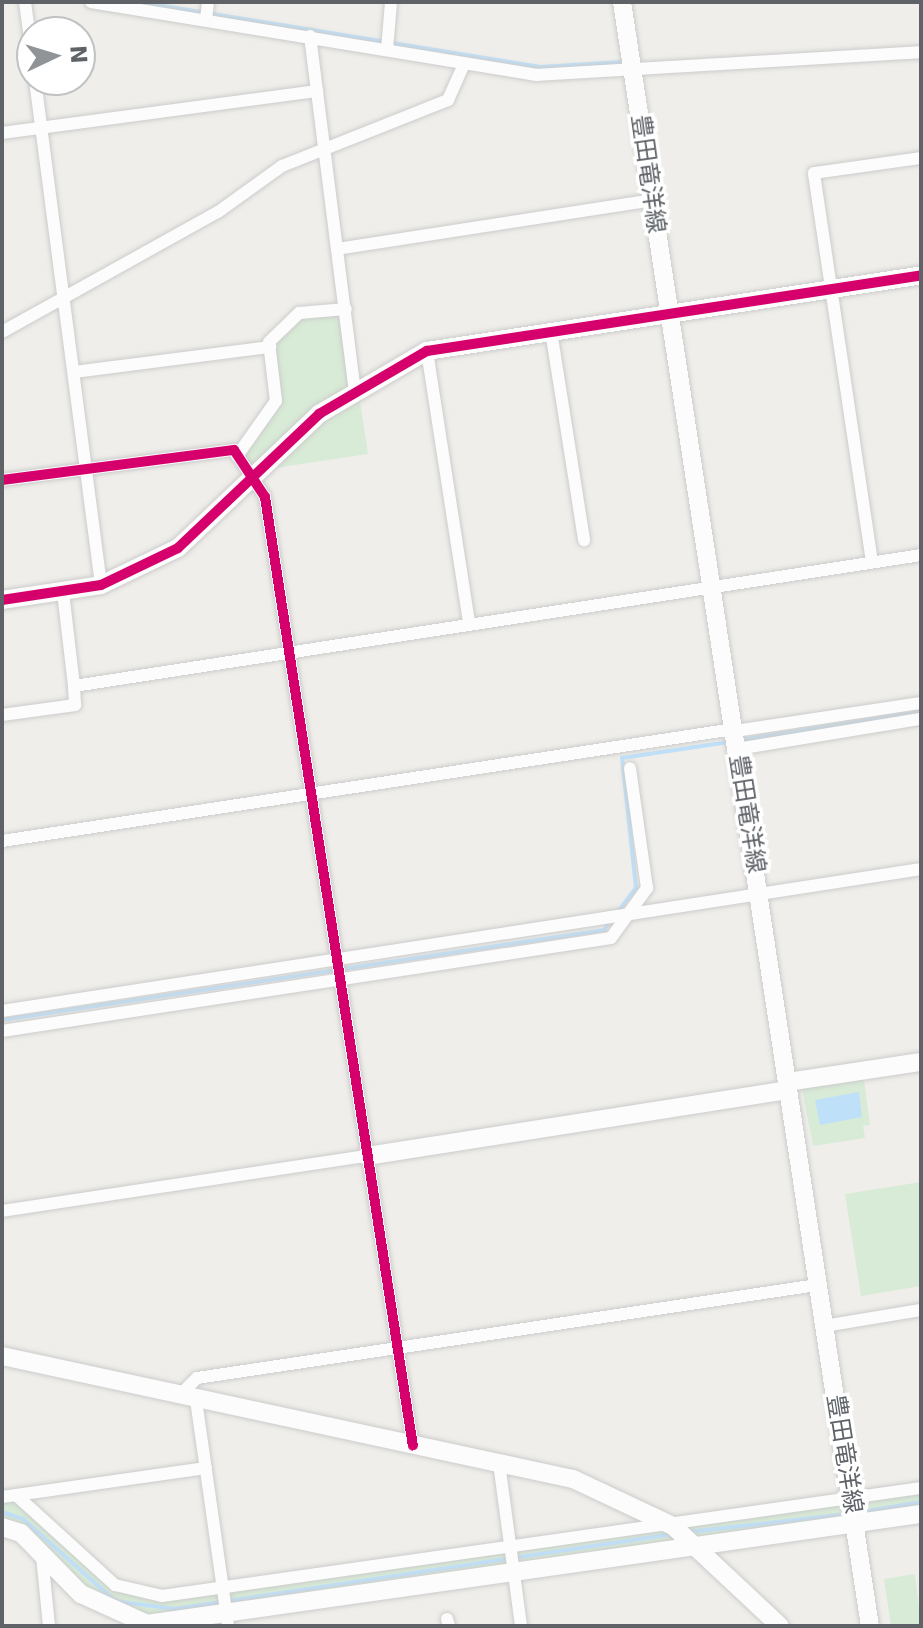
<!DOCTYPE html>
<meta charset="utf-8">
<style>
body{margin:0}
#map{position:relative;width:923px;height:1628px;overflow:hidden;background:#efeeea;font-family:"DejaVu Sans","Noto Sans JP",sans-serif}
div>[style]{position:absolute}
.green>*{inset:0;background:#d8ebd6}
.water>*{inset:0;background:#bfe0f9}
.stream>*{height:4px;margin:-2px;padding:0 2px;transform-origin:2px;border-radius:2px;background:#bfe0f9}
.roads{filter:drop-shadow(0 0 2px #cbcccc) drop-shadow(0 0 2px #cbcccc)}
.street>*{height:12px;margin:-6px;padding:0 6px;transform-origin:6px;border-radius:6px;background:#fdfcfc}
.secondary>*{height:18px;margin:-9px;padding:0 9px;transform-origin:9px;border-radius:9px;background:#fdfcfc}
.cycleway>*{height:10px;margin:-5px;padding:0 5px;transform-origin:5px;border-radius:5px;background:#d6006c}
span{translate:-50% -50%;white-space:nowrap;text-align:center;line-height:1.15;-webkit-text-stroke:7px #fff;paint-order:stroke}
.street-label{font-size:24px;color:#5f6368}
.frame{position:absolute;inset:0;border:4px solid #5f6368;pointer-events:none}
.north{position:absolute;left:16px;top:16px;width:80px;height:80px;box-sizing:border-box;background:#fff;border:2px solid #bfc1c3;border-radius:50%;rotate:86deg;font-size:22px;font-weight:700;line-height:32px;text-align:center;color:#5f6368}
.north::after{content:'';display:block;margin:auto;width:28px;height:36px;background:#919496;clip-path:polygon(50% 0,100% 100%,50% 72%,0 100%)}
</style>
<div id="map">
<div class="green">
<div style="clip-path:polygon(346px 309px,368px 454px,261px 470px,252px 479px,237px 456px,282px 396px,270px 347px,299px 313px)"></div>
<div style="clip-path:polygon(864px 1080px,870px 1125px,863px 1126px,865px 1138px,813px 1146px,802px 1089px)"></div>
<div style="clip-path:polygon(921px 1182px,921px 1286px,861px 1296px,845px 1194px)"></div>
<div style="clip-path:polygon(921px 1486px,921px 1512px,124px 1618px,2px 1527px,2px 1497px,16px 1495px,98px 1572px,139px 1593px)"></div>
<div style="clip-path:polygon(915px 1574px,921px 1626px,891px 1626px,884px 1579px)"></div>
</div>
<div class="water">
<div style="clip-path:polygon(859px 1092px,862px 1117px,820px 1125px,815px 1100px)"></div>
</div>
<div class="stream">
<div style="left:139px;top:2px;width:407px;rotate:9.2deg"></div>
<div style="left:541px;top:67px;width:81px;rotate:-3.5deg"></div>
<div style="left:742px;top:740px;width:181px;rotate:-8.9deg"></div>
<div style="left:617px;top:913px;width:31px;rotate:-53deg"></div>
<div style="left:636px;top:888px;width:131px;rotate:-96.1deg"></div>
<div style="left:622px;top:758px;width:108px;rotate:-8.5deg"></div>
<div style="left:2px;top:1020px;width:609px;rotate:-8.5deg"></div>
<div style="left:604px;top:930px;width:12px;rotate:-55deg"></div>
<div style="left:2px;top:1512px;width:22px;rotate:18deg"></div>
<div style="left:23px;top:1519px;width:123px;rotate:41.7deg"></div>
<div style="left:115px;top:1601px;width:60px;rotate:7.7deg"></div>
<div style="left:174px;top:1609px;width:505px;rotate:-8.55deg"></div>
<div style="left:856px;top:1513px;width:66px;rotate:-9.6deg"></div>
<div style="left:689px;top:1532px;width:159px;rotate:-6.5deg"></div>
</div>
<div class="roads">
<div class="street">
<div style="left:25px;top:2px;width:52px;rotate:82.3deg"></div>
<div style="left:91px;top:2px;width:452px;rotate:9.3deg"></div>
<div style="left:537px;top:75px;width:385px;rotate:-3.4deg"></div>
<div style="left:206px;top:19px;width:17px;rotate:-83deg"></div>
<div style="left:310px;top:36px;width:357px;rotate:82.8deg"></div>
<div style="left:387px;top:50px;width:48px;rotate:-85.2deg"></div>
<div style="left:35px;top:80px;width:509px;rotate:82.55deg"></div>
<div style="left:2px;top:133px;width:318px;rotate:-7.6deg"></div>
<div style="left:337px;top:249px;width:319px;rotate:-8.8deg"></div>
<div style="left:551px;top:331px;width:212px;rotate:81deg"></div>
<div style="left:2px;top:332px;width:247px;rotate:-29.1deg"></div>
<div style="left:218px;top:212px;width:79px;rotate:-35.7deg"></div>
<div style="left:282px;top:166px;width:179px;rotate:-21.7deg"></div>
<div style="left:448px;top:100px;width:39px;rotate:-66deg"></div>
<div style="left:427px;top:351px;width:275px;rotate:81.2deg"></div>
<div style="left:74px;top:372px;width:198px;rotate:-7.3deg"></div>
<div style="left:237px;top:456px;width:67px;rotate:-54.7deg"></div>
<div style="left:276px;top:401px;width:59px;rotate:-96.8deg"></div>
<div style="left:269px;top:342px;width:42px;rotate:-44deg"></div>
<div style="left:299px;top:313px;width:47px;rotate:-4.9deg"></div>
<div style="left:2px;top:480px;width:234px;rotate:-7.4deg"></div>
<div style="left:234px;top:450px;width:56px;rotate:56.6deg"></div>
<div style="left:265px;top:497px;width:960px;rotate:81.14deg"></div>
<div style="left:872px;top:562px;width:393px;rotate:-98.5deg"></div>
<div style="left:814px;top:173px;width:108px;rotate:-8deg"></div>
<div style="left:63px;top:592px;width:95px;rotate:83.3deg"></div>
<div style="left:74px;top:686px;width:857px;rotate:-8.79deg"></div>
<div style="left:2px;top:715px;width:74px;rotate:-7.8deg"></div>
<div style="left:75px;top:705px;width:19px;rotate:-93deg"></div>
<div style="left:735px;top:731px;width:188px;rotate:-8.6deg"></div>
<div style="left:737px;top:749px;width:186px;rotate:-9.3deg"></div>
<div style="left:2px;top:841px;width:741px;rotate:-8.7deg"></div>
<div style="left:2px;top:1011px;width:930px;rotate:-8.78deg"></div>
<div style="left:2px;top:1031px;width:616px;rotate:-8.68deg"></div>
<div style="left:611px;top:938px;width:62px;rotate:-54.2deg"></div>
<div style="left:647px;top:888px;width:121px;rotate:-98.1deg"></div>
<div style="left:2px;top:1211px;width:369px;rotate:-8.6deg"></div>
<div style="left:824px;top:1326px;width:98px;rotate:-9.4deg"></div>
<div style="left:180px;top:1395px;width:24px;rotate:-45deg"></div>
<div style="left:197px;top:1378px;width:627px;rotate:-8.53deg"></div>
<div style="left:196px;top:1400px;width:228px;rotate:81.9deg"></div>
<div style="left:499px;top:1463px;width:164px;rotate:82.3deg"></div>
<div style="left:16px;top:1495px;width:134px;rotate:42.3deg"></div>
<div style="left:115px;top:1585px;width:48px;rotate:13.2deg"></div>
<div style="left:162px;top:1596px;width:767px;rotate:-8.1deg"></div>
<div style="left:2px;top:1497px;width:206px;rotate:-8.1deg"></div>
<div style="left:42px;top:1556px;width:70px;rotate:84.3deg"></div>
<div style="left:447px;top:1619px;width:7px;rotate:74deg"></div>
</div>
<div class="secondary">
<div style="left:622px;top:2px;width:1643px;rotate:81.32deg"></div>
<div style="left:2px;top:600px;width:100px;rotate:-8.6deg"></div>
<div style="left:101px;top:585px;width:85px;rotate:-25.7deg"></div>
<div style="left:178px;top:548px;width:195px;rotate:-43.5deg"></div>
<div style="left:319px;top:414px;width:125px;rotate:-30.3deg"></div>
<div style="left:427px;top:351px;width:500px;rotate:-8.7deg"></div>
<div style="left:787px;top:1082px;width:135px;rotate:-8.5deg"></div>
<div style="left:367px;top:1156px;width:426px;rotate:-8.9deg"></div>
<div style="left:2px;top:1356px;width:584px;rotate:12.16deg"></div>
<div style="left:573px;top:1479px;width:110px;rotate:25.2deg"></div>
<div style="left:673px;top:1526px;width:146px;rotate:43.1deg"></div>
<div style="left:2px;top:1527px;width:20px;rotate:18deg"></div>
<div style="left:21px;top:1533px;width:86px;rotate:45.5deg"></div>
<div style="left:81px;top:1594px;width:72px;rotate:24.4deg"></div>
<div style="left:147px;top:1624px;width:782px;rotate:-8.09deg"></div>
</div>
</div>
<div class="cycleway">
<div style="left:2px;top:480px;width:234px;rotate:-7.4deg"></div>
<div style="left:234px;top:450px;width:56px;rotate:56.6deg"></div>
<div style="left:265px;top:497px;width:960px;rotate:81.14deg"></div>
<div style="left:2px;top:600px;width:100px;rotate:-8.6deg"></div>
<div style="left:101px;top:585px;width:85px;rotate:-25.7deg"></div>
<div style="left:178px;top:548px;width:195px;rotate:-43.5deg"></div>
<div style="left:319px;top:414px;width:125px;rotate:-30.3deg"></div>
<div style="left:427px;top:351px;width:500px;rotate:-8.7deg"></div>
</div>
<div class="street-label">
<span style="left:648px;top:174px;rotate:82deg">豊田竜洋線</span>
<span style="left:747px;top:814px;rotate:81deg">豊田竜洋線</span>
<span style="left:844px;top:1454px;rotate:81deg">豊田竜洋線</span>
</div>
<div class="frame"></div>
<div class="north">N</div>
</div>
